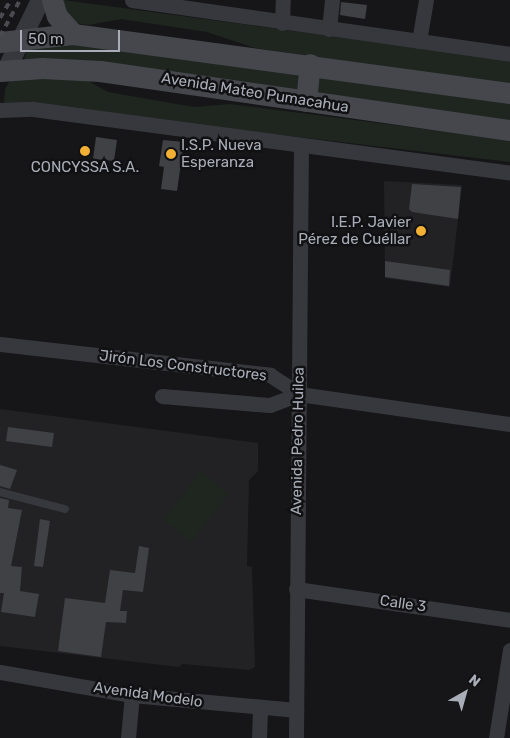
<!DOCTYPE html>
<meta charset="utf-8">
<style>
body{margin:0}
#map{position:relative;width:510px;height:738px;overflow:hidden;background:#161618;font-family:Rubik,sans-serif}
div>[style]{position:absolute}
.built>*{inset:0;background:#222225}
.green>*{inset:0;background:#1e261f}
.building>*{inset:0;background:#404145}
.service>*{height:8px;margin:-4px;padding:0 4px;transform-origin:4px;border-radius:4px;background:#37383d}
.minor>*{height:15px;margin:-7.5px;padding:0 7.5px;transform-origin:7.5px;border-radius:7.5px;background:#37383d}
.tertiary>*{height:19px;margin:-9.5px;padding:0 9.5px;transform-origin:9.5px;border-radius:9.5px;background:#37383d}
.secondary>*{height:21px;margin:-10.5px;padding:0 10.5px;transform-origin:10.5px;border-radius:10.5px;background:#45474d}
.rail>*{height:4px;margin-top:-2px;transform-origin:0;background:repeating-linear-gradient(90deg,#4a4c52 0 6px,transparent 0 11px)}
.dots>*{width:14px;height:14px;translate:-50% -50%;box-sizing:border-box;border:2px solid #111113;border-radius:50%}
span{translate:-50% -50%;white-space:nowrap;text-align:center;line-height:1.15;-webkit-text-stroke:5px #111113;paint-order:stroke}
.street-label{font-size:15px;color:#a8adb8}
.poi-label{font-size:15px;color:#a8adb8}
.left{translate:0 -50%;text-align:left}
.right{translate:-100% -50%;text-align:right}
.north{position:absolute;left:440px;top:668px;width:50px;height:50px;-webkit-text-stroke:4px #111113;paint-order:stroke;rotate:38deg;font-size:14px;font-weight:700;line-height:20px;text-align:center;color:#a8adb8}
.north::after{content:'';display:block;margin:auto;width:18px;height:22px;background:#a8adb8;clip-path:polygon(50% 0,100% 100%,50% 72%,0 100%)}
.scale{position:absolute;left:20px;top:30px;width:100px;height:22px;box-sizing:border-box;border:2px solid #a8adb8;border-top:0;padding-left:6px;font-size:15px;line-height:18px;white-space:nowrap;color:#a8adb8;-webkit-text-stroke:4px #111113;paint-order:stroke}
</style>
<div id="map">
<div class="built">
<div style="clip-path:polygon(384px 181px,462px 185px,450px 287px,385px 278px)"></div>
<div style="clip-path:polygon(0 409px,258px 443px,258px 471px,249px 480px,247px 566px,252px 567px,255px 667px,249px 670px,182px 664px,179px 667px,0 646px)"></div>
</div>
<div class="green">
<div style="clip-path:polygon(63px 0,510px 60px,510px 85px,255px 48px,207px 32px,121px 19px,88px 25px,76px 23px,66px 15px)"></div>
<div style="clip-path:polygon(31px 35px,510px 100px,510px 128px,24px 60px)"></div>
<div style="clip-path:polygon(44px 71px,88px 81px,108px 92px,194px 107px,230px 104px,510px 140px,510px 162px,37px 106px,10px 107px,4px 102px,5px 89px,11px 79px)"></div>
<div style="clip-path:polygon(201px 471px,229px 494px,191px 542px,163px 520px)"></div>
</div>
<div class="building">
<div style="clip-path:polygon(341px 2px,367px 5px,365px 19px,340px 15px)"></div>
<div style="clip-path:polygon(96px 137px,117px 140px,114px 161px,93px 159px)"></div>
<div style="clip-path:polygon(163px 140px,184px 142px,177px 191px,161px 189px,164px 167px,159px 166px)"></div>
<div style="clip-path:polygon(412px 184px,461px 187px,458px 219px,412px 212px,409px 209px)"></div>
<div style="clip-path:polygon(385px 261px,450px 270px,449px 286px,385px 277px)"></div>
<div style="clip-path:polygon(8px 427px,54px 433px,52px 447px,6px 441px)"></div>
<div style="clip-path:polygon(0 465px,17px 470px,10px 489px,0 486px)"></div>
<div style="clip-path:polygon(0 498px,9px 500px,8px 508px,22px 510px,11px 566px,22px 567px,20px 591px,39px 594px,35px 617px,1px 612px,4px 593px,0 593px)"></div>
<div style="clip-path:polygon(40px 519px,50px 521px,43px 567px,34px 566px)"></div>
<div style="clip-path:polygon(139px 546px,149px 548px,143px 592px,123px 590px,120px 611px,127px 611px,126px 623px,106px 622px,101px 657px,58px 651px,65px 598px,105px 603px,110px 570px,135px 573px)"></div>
</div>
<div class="service">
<div style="left:0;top:492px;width:67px;rotate:14.7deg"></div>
</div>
<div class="minor">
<div style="left:132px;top:0;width:382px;rotate:8.1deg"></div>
<div style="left:282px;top:23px;width:23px;rotate:-88deg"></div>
<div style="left:329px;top:29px;width:29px;rotate:-84deg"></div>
<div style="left:419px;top:41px;width:42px;rotate:-80.3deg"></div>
<div style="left:0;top:110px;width:33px;rotate:-2deg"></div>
<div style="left:33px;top:109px;width:481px;rotate:7.6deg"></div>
<div style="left:0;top:344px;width:272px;rotate:6.5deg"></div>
<div style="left:270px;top:375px;width:35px;rotate:33deg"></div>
<div style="left:299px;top:394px;width:213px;rotate:8.1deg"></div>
<div style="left:162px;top:396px;width:108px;rotate:4.8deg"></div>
<div style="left:270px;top:405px;width:31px;rotate:-21deg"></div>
<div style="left:296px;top:589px;width:216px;rotate:8.2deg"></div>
<div style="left:0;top:672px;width:134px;rotate:9.9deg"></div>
<div style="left:132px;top:695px;width:165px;rotate:5.2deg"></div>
<div style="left:128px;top:738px;width:43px;rotate:-84.7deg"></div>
<div style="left:259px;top:738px;width:29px;rotate:-88deg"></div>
<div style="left:296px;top:738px;width:593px;rotate:-89.52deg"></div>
<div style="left:496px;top:738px;width:89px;rotate:-81deg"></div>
</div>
<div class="tertiary">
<div style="left:6px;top:69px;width:77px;rotate:-63.8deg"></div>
</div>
<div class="secondary">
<div style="left:52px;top:0;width:17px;rotate:73deg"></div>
<div style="left:57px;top:16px;width:24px;rotate:48deg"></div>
<div style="left:0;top:42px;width:73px;rotate:-6.3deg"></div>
<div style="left:73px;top:34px;width:441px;rotate:7.7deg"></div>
<div style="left:0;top:71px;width:42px;rotate:-4.1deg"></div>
<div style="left:42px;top:68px;width:58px;rotate:3deg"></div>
<div style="left:100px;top:71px;width:414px;rotate:8.2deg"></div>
<div style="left:306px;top:101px;width:37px;rotate:-84deg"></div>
</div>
<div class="rail">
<div style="left:0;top:18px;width:21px;rotate:-59deg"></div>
<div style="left:0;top:36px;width:41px;rotate:-60.9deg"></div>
</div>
<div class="dots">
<div style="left:85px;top:151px;background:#f2b134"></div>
<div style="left:171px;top:154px;background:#f2b134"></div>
<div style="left:421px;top:231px;background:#f2b134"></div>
</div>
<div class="street-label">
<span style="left:255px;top:93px;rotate:9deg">Avenida Mateo Pumacahua</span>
<span style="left:183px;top:366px;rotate:7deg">Jirón Los Constructores</span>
<span style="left:298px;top:441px;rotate:-89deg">Avenida Pedro Huilca</span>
<span style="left:403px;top:604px;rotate:8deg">Calle 3</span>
<span style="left:148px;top:695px;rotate:8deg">Avenida Modelo</span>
</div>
<div class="poi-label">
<span class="left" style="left:181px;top:154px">I.S.P. Nueva<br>Esperanza</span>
<span style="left:85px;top:168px">CONCYSSA S.A.</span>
<span class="right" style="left:411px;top:231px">I.E.P. Javier<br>Pérez de Cuéllar</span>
</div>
<div class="north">N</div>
<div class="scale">50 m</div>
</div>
